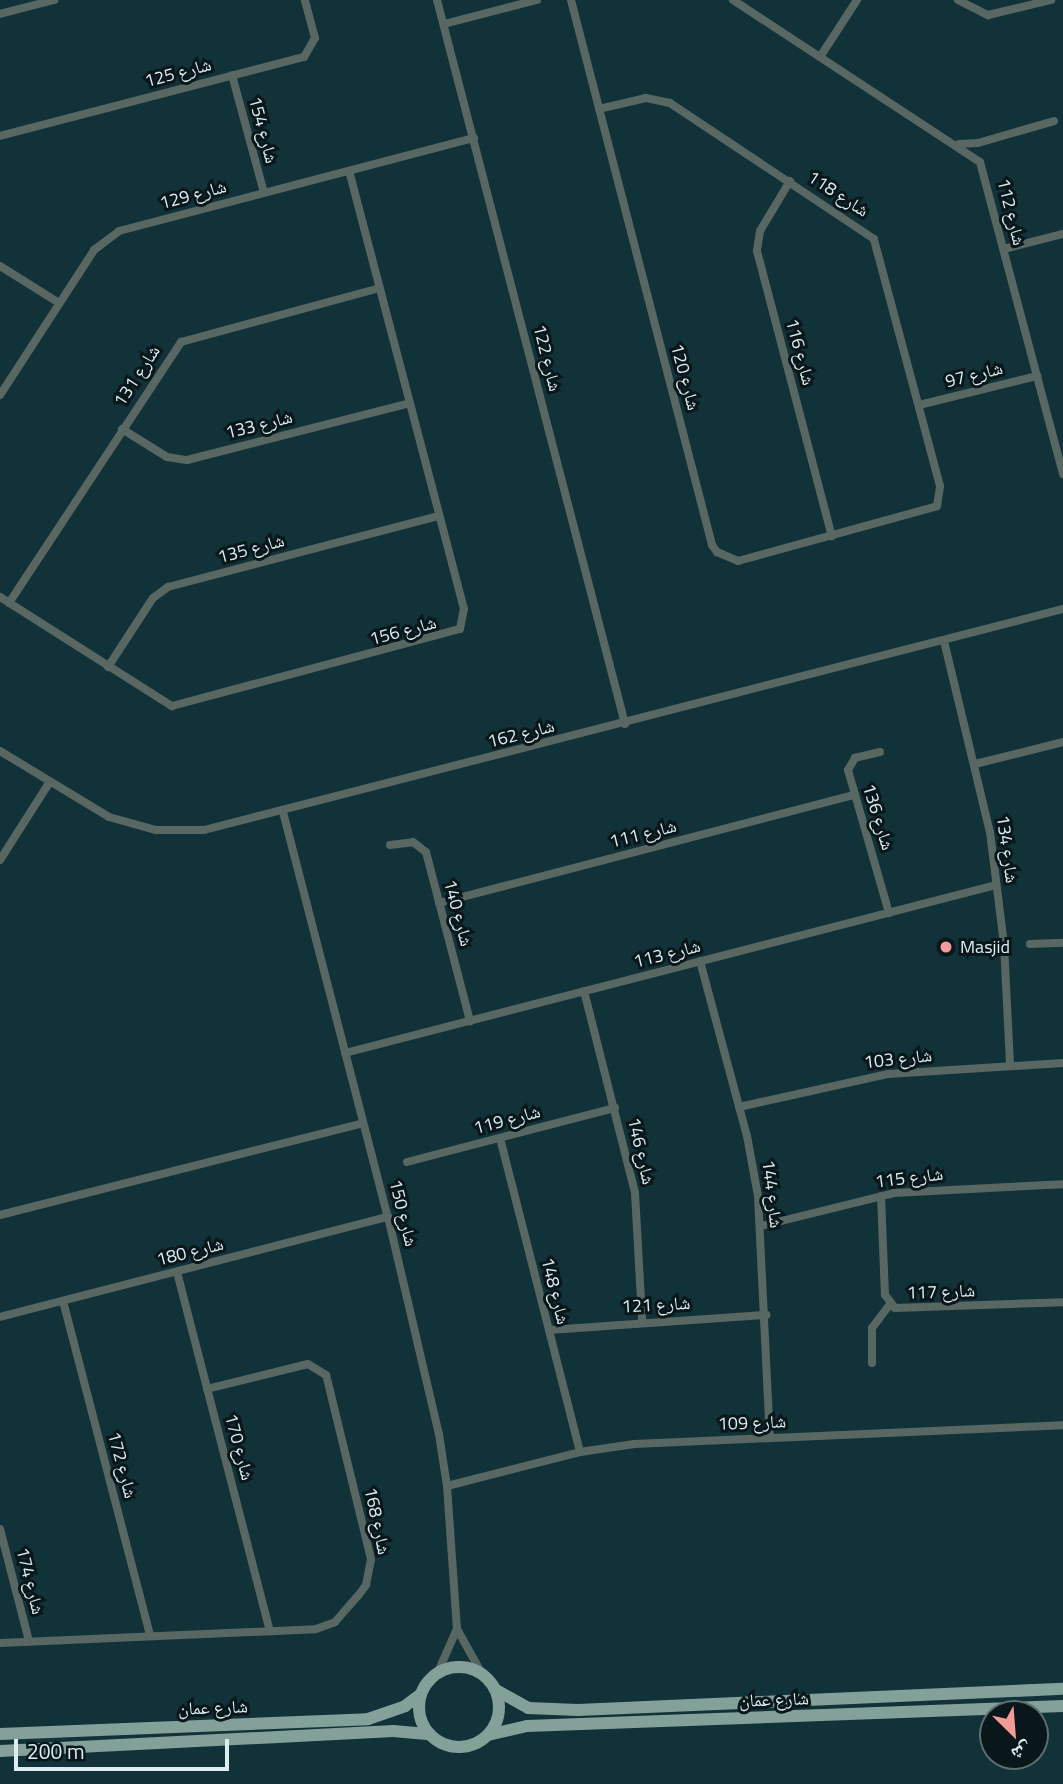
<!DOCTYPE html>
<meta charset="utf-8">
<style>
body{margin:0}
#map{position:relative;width:1063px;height:1784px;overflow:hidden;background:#103238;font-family:"Titillium Web","Noto Naskh Arabic",sans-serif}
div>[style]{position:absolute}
.minor>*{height:8px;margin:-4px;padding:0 4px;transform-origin:4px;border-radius:4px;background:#596763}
.primary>*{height:12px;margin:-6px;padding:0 6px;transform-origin:6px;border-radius:6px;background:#83a099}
.primary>.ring{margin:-6px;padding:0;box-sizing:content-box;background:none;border:12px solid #83a099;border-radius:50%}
.dots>*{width:19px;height:19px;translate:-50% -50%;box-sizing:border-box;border:4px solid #09171a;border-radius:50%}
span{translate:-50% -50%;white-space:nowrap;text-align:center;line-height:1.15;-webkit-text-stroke:6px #09171a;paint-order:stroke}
.street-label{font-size:18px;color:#dbedf1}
.poi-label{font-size:18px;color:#dbedf1}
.left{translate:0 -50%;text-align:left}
.north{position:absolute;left:979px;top:1700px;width:70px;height:70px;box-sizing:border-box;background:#09171a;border:2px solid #5d6d70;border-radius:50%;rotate:155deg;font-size:19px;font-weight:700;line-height:28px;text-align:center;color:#dbedf1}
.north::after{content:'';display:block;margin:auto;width:24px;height:32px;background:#f59b97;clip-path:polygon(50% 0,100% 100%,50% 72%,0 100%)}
.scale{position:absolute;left:14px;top:1739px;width:215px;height:32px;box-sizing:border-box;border:4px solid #dbedf1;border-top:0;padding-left:9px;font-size:21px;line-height:24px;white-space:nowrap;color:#dbedf1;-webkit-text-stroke:5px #09171a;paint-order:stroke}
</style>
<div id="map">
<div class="minor">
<div style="left:437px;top:0;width:748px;rotate:75.44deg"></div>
<div style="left:571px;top:0;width:563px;rotate:75.49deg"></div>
<div style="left:712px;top:545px;width:9px;rotate:54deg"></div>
<div style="left:717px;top:552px;width:23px;rotate:23deg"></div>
<div style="left:738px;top:561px;width:206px;rotate:-15.4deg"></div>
<div style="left:937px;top:506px;width:20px;rotate:-81deg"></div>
<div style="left:940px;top:486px;width:256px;rotate:-105deg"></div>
<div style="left:874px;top:239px;width:245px;rotate:-146.3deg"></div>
<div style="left:670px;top:103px;width:25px;rotate:-168deg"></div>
<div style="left:646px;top:98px;width:48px;rotate:166.8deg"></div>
<div style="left:733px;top:0;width:295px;rotate:33.3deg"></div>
<div style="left:980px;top:162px;width:323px;rotate:75.1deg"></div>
<div style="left:958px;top:0;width:34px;rotate:27deg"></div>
<div style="left:988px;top:15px;width:65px;rotate:-13.4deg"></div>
<div style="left:0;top:14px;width:56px;rotate:-14.5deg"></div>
<div style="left:444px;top:24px;width:96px;rotate:-14.5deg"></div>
<div style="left:820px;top:57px;width:68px;rotate:-57deg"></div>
<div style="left:232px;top:75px;width:122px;rotate:74.8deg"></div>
<div style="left:0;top:136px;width:314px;rotate:-14.6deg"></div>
<div style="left:304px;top:57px;width:22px;rotate:-60deg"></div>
<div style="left:315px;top:38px;width:39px;rotate:-105deg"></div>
<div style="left:959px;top:144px;width:19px;rotate:-3deg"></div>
<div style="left:978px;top:143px;width:79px;rotate:-16.1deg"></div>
<div style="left:790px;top:181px;width:58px;rotate:121deg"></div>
<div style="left:760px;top:231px;width:20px;rotate:99deg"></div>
<div style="left:757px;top:251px;width:295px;rotate:75.3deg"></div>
<div style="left:1004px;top:249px;width:61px;rotate:-14.3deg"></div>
<div style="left:0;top:266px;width:70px;rotate:32.1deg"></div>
<div style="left:0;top:395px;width:173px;rotate:-57deg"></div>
<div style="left:94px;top:250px;width:31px;rotate:-37deg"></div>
<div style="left:119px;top:231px;width:367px;rotate:-14.7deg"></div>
<div style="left:919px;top:405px;width:122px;rotate:-13.8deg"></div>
<div style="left:122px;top:429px;width:53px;rotate:31.9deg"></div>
<div style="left:167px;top:457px;width:20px;rotate:9deg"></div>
<div style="left:187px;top:460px;width:230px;rotate:-14.3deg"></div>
<div style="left:0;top:597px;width:204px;rotate:32.4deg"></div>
<div style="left:172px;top:706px;width:298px;rotate:-15deg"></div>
<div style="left:460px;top:629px;width:20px;rotate:-79deg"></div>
<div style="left:464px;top:609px;width:453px;rotate:-104.7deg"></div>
<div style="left:9px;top:603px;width:313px;rotate:-56.6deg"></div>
<div style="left:181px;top:342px;width:206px;rotate:-15.2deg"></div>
<div style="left:944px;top:641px;width:196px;rotate:76.5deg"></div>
<div style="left:990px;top:832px;width:114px;rotate:82.9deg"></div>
<div style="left:1004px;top:945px;width:120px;rotate:87.1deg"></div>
<div style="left:108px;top:667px;width:82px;rotate:-56.9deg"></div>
<div style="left:153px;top:598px;width:19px;rotate:-36deg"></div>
<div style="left:168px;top:587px;width:280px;rotate:-14.7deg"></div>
<div style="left:0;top:751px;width:127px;rotate:31.2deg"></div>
<div style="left:109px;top:817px;width:49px;rotate:15.5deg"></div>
<div style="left:156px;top:830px;width:48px"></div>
<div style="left:204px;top:830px;width:887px;rotate:-14.43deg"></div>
<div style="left:880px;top:752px;width:26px;rotate:167deg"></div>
<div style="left:855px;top:758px;width:14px;rotate:120deg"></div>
<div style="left:848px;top:770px;width:149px;rotate:74deg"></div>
<div style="left:975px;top:764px;width:91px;rotate:-14deg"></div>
<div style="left:283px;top:812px;width:418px;rotate:75.5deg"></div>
<div style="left:388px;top:1217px;width:223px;rotate:76.8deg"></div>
<div style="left:439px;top:1434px;width:53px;rotate:81.3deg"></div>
<div style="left:447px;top:1486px;width:143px;rotate:86deg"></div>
<div style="left:457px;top:1629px;width:49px;rotate:114deg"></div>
<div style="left:390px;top:845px;width:23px;rotate:-7deg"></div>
<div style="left:413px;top:842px;width:16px;rotate:38deg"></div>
<div style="left:426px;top:852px;width:175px;rotate:75.4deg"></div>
<div style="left:0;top:860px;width:91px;rotate:-57.5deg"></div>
<div style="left:439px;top:903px;width:430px;rotate:-14.6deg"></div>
<div style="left:1030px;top:944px;width:33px;rotate:-2deg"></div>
<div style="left:700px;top:961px;width:181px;rotate:75deg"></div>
<div style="left:747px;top:1136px;width:61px;rotate:79.6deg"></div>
<div style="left:758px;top:1196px;width:242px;rotate:87.2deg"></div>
<div style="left:584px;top:991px;width:208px;rotate:75.8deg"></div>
<div style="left:635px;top:1193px;width:127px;rotate:86.8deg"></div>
<div style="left:345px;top:1053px;width:672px;rotate:-14.47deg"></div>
<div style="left:739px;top:1107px;width:153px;rotate:-12.5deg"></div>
<div style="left:888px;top:1074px;width:175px;rotate:-3.6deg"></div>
<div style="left:500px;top:1138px;width:324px;rotate:75.7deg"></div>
<div style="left:407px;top:1162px;width:215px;rotate:-14.6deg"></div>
<div style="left:881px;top:1196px;width:99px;rotate:87.7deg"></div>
<div style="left:885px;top:1295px;width:16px;rotate:52deg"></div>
<div style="left:895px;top:1308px;width:168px;rotate:-2deg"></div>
<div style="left:0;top:1215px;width:374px;rotate:-14.2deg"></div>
<div style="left:761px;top:1226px;width:137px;rotate:-13.9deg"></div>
<div style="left:894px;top:1193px;width:169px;rotate:-3deg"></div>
<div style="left:177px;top:1272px;width:371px;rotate:75.5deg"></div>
<div style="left:63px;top:1301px;width:346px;rotate:75.4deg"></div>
<div style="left:0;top:1317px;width:401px;rotate:-14.5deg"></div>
<div style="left:549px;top:1330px;width:218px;rotate:-4deg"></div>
<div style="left:872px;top:1363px;width:35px;rotate:-90deg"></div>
<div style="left:872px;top:1328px;width:30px;rotate:-53deg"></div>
<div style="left:447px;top:1486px;width:137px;rotate:-14.3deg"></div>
<div style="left:580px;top:1452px;width:55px;rotate:-8.4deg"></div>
<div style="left:634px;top:1444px;width:429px;rotate:-2.5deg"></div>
<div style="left:0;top:1529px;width:116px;rotate:75.5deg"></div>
<div style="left:457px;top:1629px;width:51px;rotate:60.9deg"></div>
<div style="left:0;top:1643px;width:316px;rotate:-2.5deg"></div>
<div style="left:316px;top:1629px;width:20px;rotate:-20deg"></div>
<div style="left:335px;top:1622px;width:35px;rotate:-49deg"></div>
<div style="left:358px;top:1596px;width:14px;rotate:-54deg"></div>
<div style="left:366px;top:1585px;width:26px;rotate:-79deg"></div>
<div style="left:371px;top:1559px;width:189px;rotate:-103.7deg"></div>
<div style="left:326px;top:1375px;width:21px;rotate:-149deg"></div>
<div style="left:308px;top:1364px;width:104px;rotate:166.1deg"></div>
</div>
<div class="primary">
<div class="ring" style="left:419px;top:1667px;width:68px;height:68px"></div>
<div style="left:496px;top:1690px;width:37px;rotate:29deg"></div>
<div style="left:528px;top:1708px;width:50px;rotate:2.3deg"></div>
<div style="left:578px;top:1710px;width:485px;rotate:-2.5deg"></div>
<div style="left:0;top:1734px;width:368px;rotate:-2.3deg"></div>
<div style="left:368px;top:1719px;width:39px;rotate:-19deg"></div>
<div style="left:405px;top:1706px;width:20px;rotate:-37deg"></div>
<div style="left:488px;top:1735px;width:40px;rotate:-13deg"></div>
<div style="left:527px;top:1726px;width:536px;rotate:-2.14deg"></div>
<div style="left:0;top:1751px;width:394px;rotate:-2.9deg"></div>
<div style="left:393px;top:1731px;width:37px;rotate:5deg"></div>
</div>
<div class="dots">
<div style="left:946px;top:947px;background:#f59b97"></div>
</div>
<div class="street-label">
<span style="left:178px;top:73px;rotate:-15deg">شارع 125</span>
<span style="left:263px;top:130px;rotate:75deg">شارع 154</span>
<span style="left:838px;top:194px;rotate:33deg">شارع 118</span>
<span style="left:193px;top:195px;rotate:-15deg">شارع 129</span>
<span style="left:1011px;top:212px;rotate:76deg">شارع 112</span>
<span style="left:800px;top:352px;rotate:75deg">شارع 116</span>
<span style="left:547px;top:358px;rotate:76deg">شارع 122</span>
<span style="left:974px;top:375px;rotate:-14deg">شارع 97</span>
<span style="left:137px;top:376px;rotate:-57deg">شارع 131</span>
<span style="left:685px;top:377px;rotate:75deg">شارع 120</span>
<span style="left:259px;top:425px;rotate:-14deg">شارع 133</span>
<span style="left:251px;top:549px;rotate:-15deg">شارع 135</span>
<span style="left:403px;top:631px;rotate:-15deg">شارع 156</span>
<span style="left:521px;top:734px;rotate:-14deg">شارع 162</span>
<span style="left:878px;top:817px;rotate:73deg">شارع 136</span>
<span style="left:643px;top:834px;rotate:-14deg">شارع 111</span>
<span style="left:1007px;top:849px;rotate:82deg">شارع 134</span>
<span style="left:458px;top:913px;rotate:75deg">شارع 140</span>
<span style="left:667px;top:954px;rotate:-14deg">شارع 113</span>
<span style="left:898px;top:1059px;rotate:-6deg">شارع 103</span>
<span style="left:507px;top:1120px;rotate:-15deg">شارع 119</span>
<span style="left:641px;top:1151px;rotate:77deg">شارع 146</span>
<span style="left:909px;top:1178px;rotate:-7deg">شارع 115</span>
<span style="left:772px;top:1194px;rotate:83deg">شارع 144</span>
<span style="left:403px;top:1213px;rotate:76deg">شارع 150</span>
<span style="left:190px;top:1252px;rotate:-14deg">شارع 180</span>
<span style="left:555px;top:1291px;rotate:76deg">شارع 148</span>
<span style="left:941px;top:1292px;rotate:-2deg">شارع 117</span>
<span style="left:656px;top:1305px;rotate:-3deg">شارع 121</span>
<span style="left:752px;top:1423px;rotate:-2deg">شارع 109</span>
<span style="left:239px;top:1447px;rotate:75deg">شارع 170</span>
<span style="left:122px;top:1465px;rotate:75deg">شارع 172</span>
<span style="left:377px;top:1521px;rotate:78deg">شارع 168</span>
<span style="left:30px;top:1581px;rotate:76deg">شارع 174</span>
<span style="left:774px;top:1700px;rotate:-2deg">شارع عمان</span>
<span style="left:213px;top:1708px;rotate:-2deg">شارع عمان</span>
</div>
<div class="poi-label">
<span class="left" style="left:960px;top:947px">Masjid</span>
</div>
<div class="north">ش</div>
<div class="scale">200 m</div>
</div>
